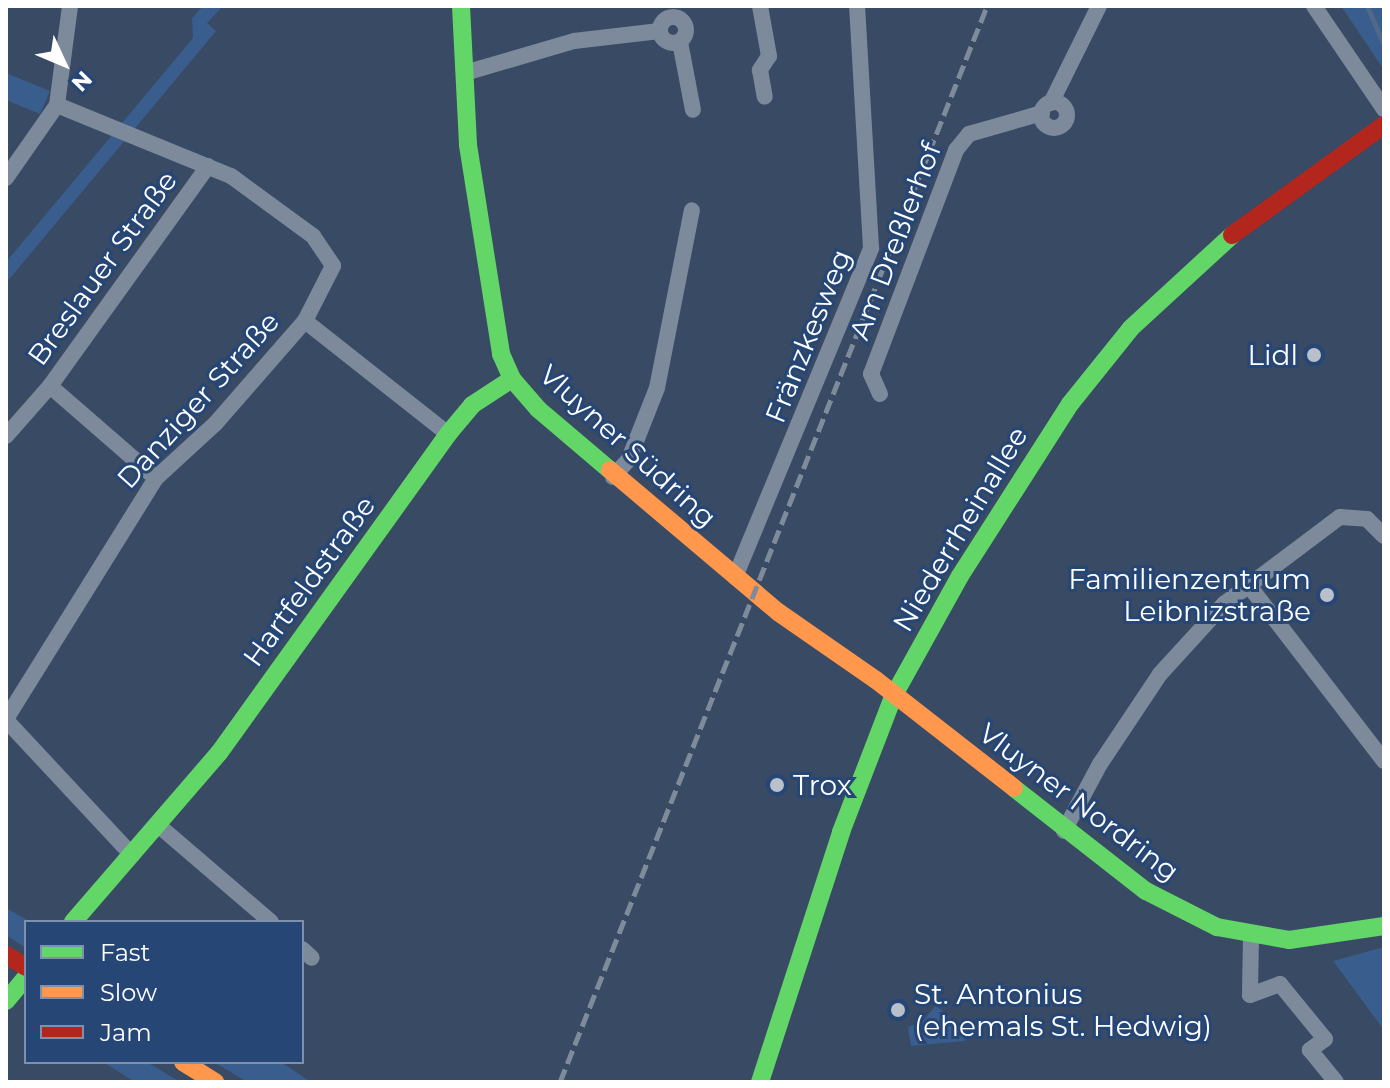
<!DOCTYPE html>
<meta charset="utf-8">
<style>
body{margin:0}
#map{position:relative;width:1390px;height:1088px;overflow:hidden;background:#384a64;font-family:Montserrat,sans-serif}
div>[style]{position:absolute}
.green>*{inset:0;background:#395d8d}
.stream>*{height:5px;margin:-2.5px;padding:0 2.5px;transform-origin:2.5px;border-radius:2.5px;background:#506889}
.street>*{height:16px;margin:-8px;padding:0 8px;transform-origin:8px;border-radius:8px;background:#7c8a9b}
.street>.ring{margin:-8px;padding:0;box-sizing:content-box;background:none;border:16px solid #7c8a9b;border-radius:50%}
.fast>*{height:18px;margin:-9px;padding:0 9px;transform-origin:9px;border-radius:9px;background:#63d668}
.slow>*{height:18px;margin:-9px;padding:0 9px;transform-origin:9px;border-radius:9px;background:#ff974d}
.jam>*{height:18px;margin:-9px;padding:0 9px;transform-origin:9px;border-radius:9px;background:#b3261e}
.rail>*{height:5px;margin-top:-2.5px;transform-origin:0;background:repeating-linear-gradient(90deg,#7e8b9b 0 14px,transparent 0 20px)}
.dots>*{width:22px;height:22px;translate:-50% -50%;box-sizing:border-box;border:4px solid #264676;border-radius:50%}
span{translate:-50% -50%;white-space:nowrap;text-align:center;line-height:1.15;-webkit-text-stroke:6px #264676;paint-order:stroke}
.street-label{font-size:28px;color:#fff}
.poi-label{font-size:28px;color:#fff}
.right{translate:-100% -50%;text-align:right}
.left{translate:0 -50%;text-align:left}
.frame{position:absolute;inset:0;border:8px solid #fff;pointer-events:none}
.legend{position:absolute;left:24px;top:920px;width:280px;height:144px;box-sizing:border-box;background:#264676;border:2px solid #7d90ad;margin:0;padding:10px 14px;list-style:none;font-size:24px;color:#fff}
.legend li{display:flex;align-items:center;gap:16px;height:40px}
.legend b{width:40px;border:2px solid #7d90ad}
.north{position:absolute;left:24px;top:24px;width:80px;height:80px;-webkit-text-stroke:6px #264676;paint-order:stroke;rotate:134deg;font-size:22px;font-weight:700;line-height:32px;text-align:center;color:#fff}
.north::after{content:'';display:block;margin:auto;width:28px;height:36px;background:#fff;clip-path:polygon(50% 0,100% 100%,50% 72%,0 100%)}
</style>
<div id="map">
<div class="green">
<div style="clip-path:polygon(203px 6px,223px 6px,207px 23px,216px 31px,6px 283px,6px 262px,193px 38px,192px 18px)"></div>
<div style="clip-path:polygon(1341px 6px,1384px 6px,1384px 70px)"></div>
<div style="clip-path:polygon(6px 73px,50px 91px,40px 114px,6px 100px)"></div>
<div style="clip-path:polygon(6px 908px,31px 922px,26px 922px,26px 948px,6px 935px)"></div>
<div style="clip-path:polygon(1384px 947px,1384px 1030px,1333px 961px)"></div>
<div style="clip-path:polygon(936px 1005px,966px 1032px,965px 1041px,911px 1046px,908px 1027px,923px 1021px)"></div>
<div style="clip-path:polygon(103px 1062px,147px 1062px,180px 1082px,135px 1082px)"></div>
<div style="clip-path:polygon(214px 1062px,281px 1062px,311px 1082px,247px 1082px)"></div>
</div>
<div class="stream">
<div style="left:1367px;top:6px;width:43px;rotate:66.4deg"></div>
</div>
<div class="street">
<div style="left:760px;top:6px;width:51px;rotate:79.8deg"></div>
<div style="left:769px;top:56px;width:17px;rotate:123deg"></div>
<div style="left:760px;top:70px;width:27px;rotate:80deg"></div>
<div style="left:1314px;top:6px;width:125px;rotate:55.8deg"></div>
<div class="ring" style="left:660px;top:17px;width:10px;height:10px"></div>
<div style="left:680px;top:42px;width:69px;rotate:79.2deg"></div>
<div style="left:468px;top:72px;width:110px;rotate:-16.3deg"></div>
<div style="left:574px;top:41px;width:86px;rotate:-6.7deg"></div>
<div class="ring" style="left:1041px;top:102px;width:10px;height:10px"></div>
<div style="left:1051px;top:103px;width:108px;rotate:-63.7deg"></div>
<div style="left:57px;top:105px;width:188px;rotate:22.2deg"></div>
<div style="left:231px;top:176px;width:102px;rotate:36.2deg"></div>
<div style="left:313px;top:236px;width:36px;rotate:56deg"></div>
<div style="left:333px;top:266px;width:62px;rotate:117deg"></div>
<div style="left:305px;top:321px;width:182px;rotate:38.3deg"></div>
<div style="left:6px;top:178px;width:89px;rotate:-55.1deg"></div>
<div style="left:57px;top:105px;width:100px;rotate:-82.5deg"></div>
<div style="left:50px;top:386px;width:140px;rotate:41deg"></div>
<div style="left:880px;top:394px;width:22px;rotate:-114deg"></div>
<div style="left:871px;top:374px;width:240px;rotate:-69.2deg"></div>
<div style="left:956px;top:150px;width:21px;rotate:-51deg"></div>
<div style="left:969px;top:134px;width:76px;rotate:-16deg"></div>
<div style="left:6px;top:436px;width:67px;rotate:-48.7deg"></div>
<div style="left:50px;top:386px;width:271px;rotate:-54.3deg"></div>
<div style="left:613px;top:477px;width:24px;rotate:-48deg"></div>
<div style="left:629px;top:459px;width:76px;rotate:-68.5deg"></div>
<div style="left:657px;top:388px;width:181px;rotate:-78.9deg"></div>
<div style="left:735px;top:577px;width:356px;rotate:-67.5deg"></div>
<div style="left:871px;top:248px;width:242px;rotate:-93.3deg"></div>
<div style="left:1250px;top:587px;width:220px;rotate:52.4deg"></div>
<div style="left:6px;top:719px;width:284px;rotate:-58.1deg"></div>
<div style="left:156px;top:478px;width:80px;rotate:-42.5deg"></div>
<div style="left:215px;top:424px;width:137px;rotate:-48.9deg"></div>
<div style="left:6px;top:720px;width:185px;rotate:47deg"></div>
<div style="left:158px;top:825px;width:149px;rotate:40.6deg"></div>
<div style="left:1064px;top:831px;width:76px;rotate:-61.8deg"></div>
<div style="left:1100px;top:764px;width:108px;rotate:-56.3deg"></div>
<div style="left:1160px;top:674px;width:95px;rotate:-47.6deg"></div>
<div style="left:1224px;top:604px;width:145px;rotate:-36.9deg"></div>
<div style="left:1340px;top:517px;width:27px;rotate:4deg"></div>
<div style="left:1367px;top:519px;width:24px;rotate:45deg"></div>
<div style="left:1251px;top:935px;width:60px;rotate:91deg"></div>
<div style="left:1250px;top:995px;width:32px;rotate:-20deg"></div>
<div style="left:1280px;top:984px;width:71px;rotate:50.7deg"></div>
<div style="left:1325px;top:1039px;width:19px;rotate:144deg"></div>
<div style="left:1310px;top:1050px;width:41px;rotate:50.9deg"></div>
<div style="left:302px;top:949px;width:13px;rotate:42deg"></div>
</div>
<div class="fast">
<div style="left:461px;top:6px;width:139px;rotate:87.1deg"></div>
<div style="left:468px;top:145px;width:212px;rotate:81deg"></div>
<div style="left:501px;top:354px;width:27px;rotate:66deg"></div>
<div style="left:512px;top:379px;width:40px;rotate:49deg"></div>
<div style="left:538px;top:409px;width:94px;rotate:40.3deg"></div>
<div style="left:1014px;top:788px;width:167px;rotate:38deg"></div>
<div style="left:1146px;top:891px;width:80px;rotate:26.9deg"></div>
<div style="left:1217px;top:927px;width:73px;rotate:10.2deg"></div>
<div style="left:1289px;top:940px;width:96px;rotate:-8.4deg"></div>
<div style="left:73px;top:922px;width:223px;rotate:-49.2deg"></div>
<div style="left:219px;top:753px;width:393px;rotate:-54.3deg"></div>
<div style="left:448px;top:434px;width:38px;rotate:-50deg"></div>
<div style="left:472px;top:405px;width:48px;rotate:-33deg"></div>
<div style="left:6px;top:1001px;width:31px;rotate:-50deg"></div>
<div style="left:760px;top:1082px;width:263px;rotate:-72deg"></div>
<div style="left:841px;top:832px;width:147px;rotate:-68.9deg"></div>
<div style="left:894px;top:695px;width:136px;rotate:-61deg"></div>
<div style="left:960px;top:576px;width:204px;rotate:-57.4deg"></div>
<div style="left:1070px;top:404px;width:97px;rotate:-51.2deg"></div>
<div style="left:1131px;top:328px;width:137px;rotate:-42.6deg"></div>
</div>
<div class="slow">
<div style="left:610px;top:470px;width:220px;rotate:40.2deg"></div>
<div style="left:778px;top:612px;width:119px;rotate:34.8deg"></div>
<div style="left:876px;top:680px;width:175px;rotate:38deg"></div>
<div style="left:183px;top:1062px;width:38px;rotate:32deg"></div>
</div>
<div class="jam">
<div style="left:1232px;top:235px;width:188px;rotate:-35.9deg"></div>
<div style="left:6px;top:955px;width:23px;rotate:31deg"></div>
</div>
<div class="rail">
<div style="left:560px;top:1082px;width:1158px;rotate:-68.35deg"></div>
</div>
<div class="dots">
<div style="left:1314px;top:355px;background:#b9c0c9"></div>
<div style="left:1327px;top:595px;background:#b9c0c9"></div>
<div style="left:777px;top:785px;background:#b9c0c9"></div>
<div style="left:898px;top:1010px;background:#b9c0c9"></div>
</div>
<div class="street-label">
<span style="left:895px;top:241px;rotate:-69deg">Am Dreßlerhof</span>
<span style="left:102px;top:268px;rotate:-54deg">Breslauer Straße</span>
<span style="left:808px;top:336px;rotate:-68deg">Fränzkesweg</span>
<span style="left:198px;top:400px;rotate:-48deg">Danziger Straße</span>
<span style="left:628px;top:446px;rotate:42deg">Vluyner Südring</span>
<span style="left:960px;top:529px;rotate:-59deg">Niederrheinallee</span>
<span style="left:309px;top:581px;rotate:-54deg">Hartfeldstraße</span>
<span style="left:1079px;top:802px;rotate:37deg">Vluyner Nordring</span>
</div>
<div class="poi-label">
<span class="right" style="left:1298px;top:355px">Lidl</span>
<span class="right" style="left:1311px;top:595px">Familienzentrum<br>Leibnizstraße</span>
<span class="left" style="left:793px;top:785px">Trox</span>
<span class="left" style="left:914px;top:1010px">St. Antonius<br>(ehemals St. Hedwig)</span>
</div>
<div class="frame"></div>
<ul class="legend">
<li><b style="height:10px;background:#63d668"></b>Fast</li>
<li><b style="height:10px;background:#ff974d"></b>Slow</li>
<li><b style="height:10px;background:#b3261e"></b>Jam</li>
</ul>
<div class="north">N</div>
</div>
